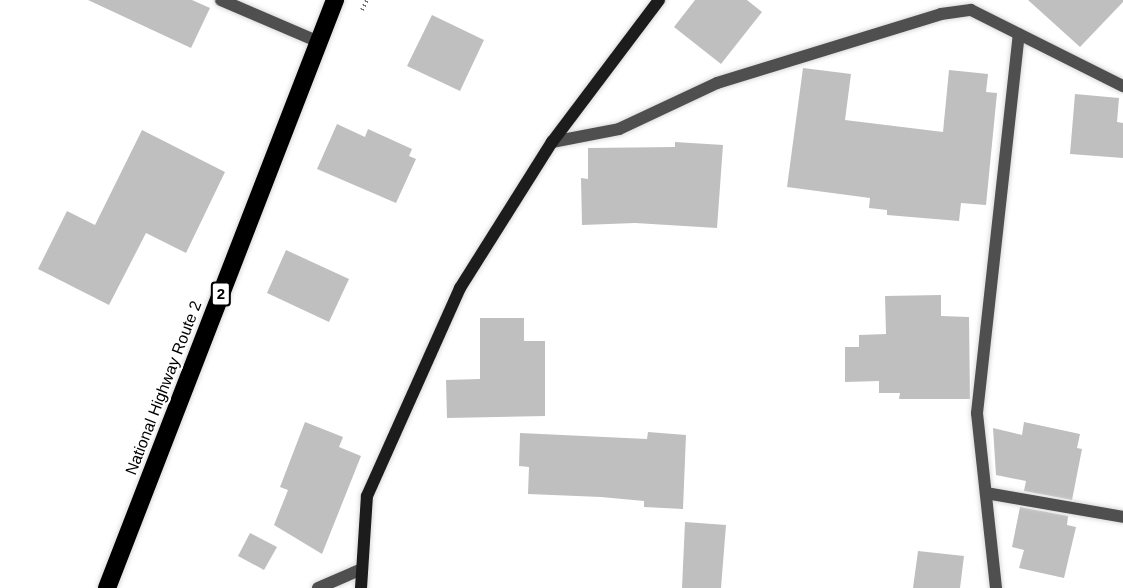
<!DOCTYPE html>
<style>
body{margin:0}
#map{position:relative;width:1123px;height:588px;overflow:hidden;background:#fff;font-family:Helvetica,sans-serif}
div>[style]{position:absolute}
.building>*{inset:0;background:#bfbfbf}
.path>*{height:4px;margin-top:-2px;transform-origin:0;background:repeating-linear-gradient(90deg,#717171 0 1.5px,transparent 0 4.5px)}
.roads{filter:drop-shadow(0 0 2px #dbdbdb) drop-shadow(0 0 2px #dbdbdb)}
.street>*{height:12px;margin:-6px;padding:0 6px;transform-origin:6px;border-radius:6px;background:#4f4f4f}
.secondary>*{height:12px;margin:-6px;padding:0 6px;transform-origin:6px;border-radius:6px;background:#1c1c1c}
.highway>*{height:18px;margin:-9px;padding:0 9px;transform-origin:9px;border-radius:9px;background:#000}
span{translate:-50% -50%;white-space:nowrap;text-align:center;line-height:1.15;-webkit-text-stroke:4.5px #fff;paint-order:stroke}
.shield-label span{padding:2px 4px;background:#fff;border:2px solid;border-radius:4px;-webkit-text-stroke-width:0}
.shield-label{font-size:15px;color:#000;font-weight:700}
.street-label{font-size:16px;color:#000}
</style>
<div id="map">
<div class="building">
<div style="clip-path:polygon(88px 0,192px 0,210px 8px,191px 48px)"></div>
<div style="clip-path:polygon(695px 0,747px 0,762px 12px,721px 64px,674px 27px)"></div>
<div style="clip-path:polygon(1028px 0,1123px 0,1123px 2px,1080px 47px)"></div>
<div style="clip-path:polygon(432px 15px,484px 40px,460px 91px,407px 66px)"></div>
<div style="clip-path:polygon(803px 68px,851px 74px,845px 120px,943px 132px,949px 70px,988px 74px,986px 92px,997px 93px,986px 205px,961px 203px,959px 221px,887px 215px,887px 210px,869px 208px,870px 198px,787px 187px)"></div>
<div style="clip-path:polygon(1075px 94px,1119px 98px,1117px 122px,1123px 123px,1123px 158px,1070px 154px)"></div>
<div style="clip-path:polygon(337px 124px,365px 137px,368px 129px,412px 149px,409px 156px,416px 159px,396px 203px,317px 169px)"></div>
<div style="clip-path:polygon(142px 130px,225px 172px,186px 253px,146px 233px,109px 305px,38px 269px,67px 211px,95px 225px)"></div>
<div style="clip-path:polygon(675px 142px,723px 145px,717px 228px,635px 223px,582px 225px,581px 178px,588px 179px,588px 148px,675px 147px)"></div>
<div style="clip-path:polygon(286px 250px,349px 279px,329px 322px,267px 293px)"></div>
<div style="clip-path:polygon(941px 295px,941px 316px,969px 317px,970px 399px,899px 399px,900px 393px,879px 393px,879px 381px,845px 382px,845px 347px,859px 347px,859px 335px,886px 334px,885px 296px)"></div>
<div style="clip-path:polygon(480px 318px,524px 318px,524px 341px,545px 341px,545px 416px,447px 418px,446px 380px,480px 379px)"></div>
<div style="clip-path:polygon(305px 422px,343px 437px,339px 447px,361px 456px,322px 554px,274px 525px,288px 490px,280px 487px)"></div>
<div style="clip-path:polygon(1024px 422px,1080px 434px,1077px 448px,1082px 449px,1072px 500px,1024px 491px,1026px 481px,996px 475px,993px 428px,1022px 435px)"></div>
<div style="clip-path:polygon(648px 432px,686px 435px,683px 509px,644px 507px,644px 501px,601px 497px,528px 494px,529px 467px,519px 466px,520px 433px,647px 439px)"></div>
<div style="clip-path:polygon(1020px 507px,1068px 516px,1067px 525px,1076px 527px,1064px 578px,1019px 568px,1024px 550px,1012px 547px)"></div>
<div style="clip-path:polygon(685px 522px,726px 525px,721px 588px,682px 588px)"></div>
<div style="clip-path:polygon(250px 533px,277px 547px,264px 570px,238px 556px)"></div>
<div style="clip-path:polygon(918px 551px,964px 556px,960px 588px,913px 588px)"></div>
</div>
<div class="path">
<div style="left:362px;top:10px;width:11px;rotate:-63deg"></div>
</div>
<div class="roads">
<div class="street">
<div style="left:221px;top:0;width:107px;rotate:23.2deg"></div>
<div style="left:552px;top:142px;width:68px;rotate:-11deg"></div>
<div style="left:619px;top:129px;width:108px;rotate:-25.1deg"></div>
<div style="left:717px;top:83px;width:234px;rotate:-17.1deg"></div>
<div style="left:941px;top:14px;width:30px;rotate:-8deg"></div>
<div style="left:971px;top:10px;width:170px;rotate:26.6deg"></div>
<div style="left:986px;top:493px;width:139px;rotate:9.9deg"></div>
<div style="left:318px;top:588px;width:48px;rotate:-23.4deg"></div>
<div style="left:996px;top:588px;width:176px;rotate:-96.2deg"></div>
<div style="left:977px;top:413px;width:381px;rotate:-83.7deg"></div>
</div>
<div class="secondary">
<div style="left:361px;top:588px;width:92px;rotate:-86.3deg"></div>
<div style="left:367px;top:496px;width:228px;rotate:-65.9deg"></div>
<div style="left:460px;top:288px;width:173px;rotate:-57.8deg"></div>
<div style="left:552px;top:142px;width:178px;rotate:-53deg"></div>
</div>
<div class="highway">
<div style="left:107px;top:588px;width:631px;rotate:-68.81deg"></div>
</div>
</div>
<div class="shield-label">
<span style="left:221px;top:294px">2</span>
</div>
<div class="street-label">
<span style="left:164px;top:388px;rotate:-69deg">National Highway Route 2</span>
</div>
</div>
